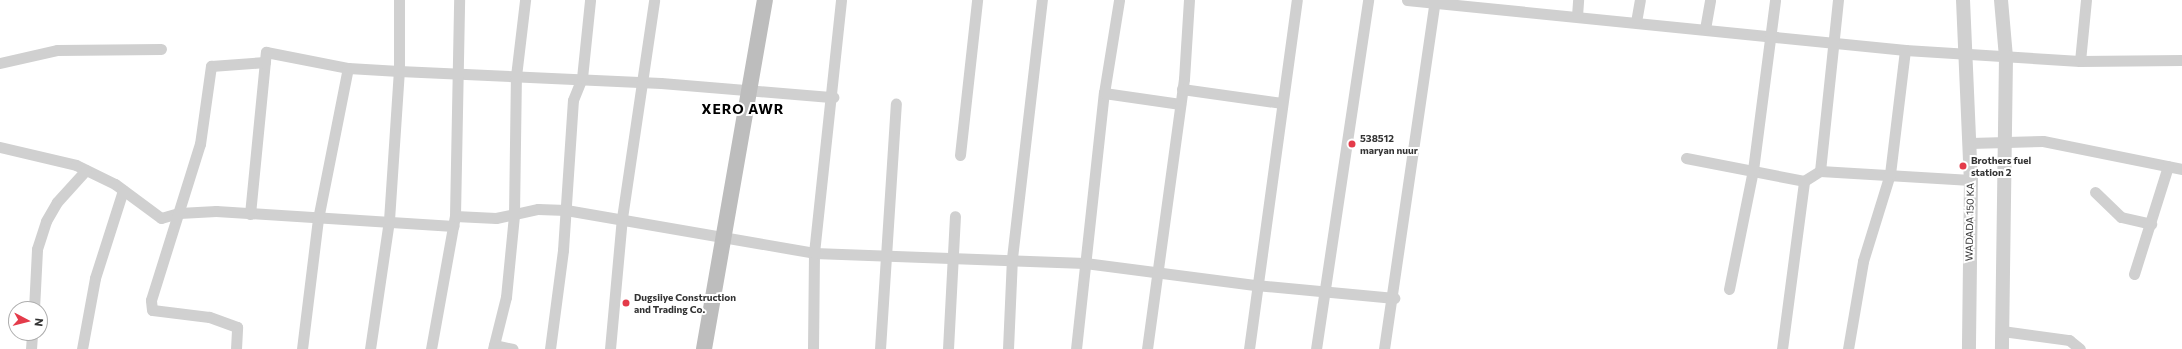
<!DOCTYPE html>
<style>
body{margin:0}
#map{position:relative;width:2182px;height:349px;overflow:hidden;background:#fff;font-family:Commissioner,sans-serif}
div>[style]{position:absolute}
.minor>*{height:11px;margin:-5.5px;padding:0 5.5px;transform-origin:5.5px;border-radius:5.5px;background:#d0d0d0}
.tertiary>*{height:14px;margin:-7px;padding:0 7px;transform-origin:7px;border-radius:7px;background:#d0d0d0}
.secondary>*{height:16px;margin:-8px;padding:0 8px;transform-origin:8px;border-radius:8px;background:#bdbdbd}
.dots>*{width:11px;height:11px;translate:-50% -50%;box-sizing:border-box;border:2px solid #fff;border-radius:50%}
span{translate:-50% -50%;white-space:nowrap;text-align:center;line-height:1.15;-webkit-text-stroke:4px #fff;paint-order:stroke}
.poi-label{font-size:10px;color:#333;font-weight:700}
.left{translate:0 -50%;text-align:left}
.street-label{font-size:10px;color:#333}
.district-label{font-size:14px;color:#000;font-weight:700;letter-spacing:1px}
.north{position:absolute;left:8px;top:301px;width:40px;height:40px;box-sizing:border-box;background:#fff;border:1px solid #adadad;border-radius:50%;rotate:97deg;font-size:11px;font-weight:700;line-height:16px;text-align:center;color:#333}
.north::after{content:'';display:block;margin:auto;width:14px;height:18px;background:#e43b4a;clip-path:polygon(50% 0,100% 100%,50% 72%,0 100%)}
</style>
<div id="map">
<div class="minor">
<div style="left:1407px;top:0;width:501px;rotate:5.73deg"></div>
<div style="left:1905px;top:50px;width:175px;rotate:3.6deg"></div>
<div style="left:2080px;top:61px;width:102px;rotate:-0.6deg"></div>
<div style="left:1577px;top:16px;width:16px;rotate:-86deg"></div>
<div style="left:1636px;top:22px;width:22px;rotate:-80deg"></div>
<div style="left:1705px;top:29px;width:29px;rotate:-80deg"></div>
<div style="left:2080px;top:61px;width:61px;rotate:-84.4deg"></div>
<div style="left:0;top:63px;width:58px;rotate:-12.8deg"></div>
<div style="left:57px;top:50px;width:104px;rotate:-0.6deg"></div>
<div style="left:1182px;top:89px;width:101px;rotate:8deg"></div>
<div style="left:1104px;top:93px;width:77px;rotate:8.2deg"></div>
<div style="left:1970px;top:143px;width:73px;rotate:-1.6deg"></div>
<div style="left:2043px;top:141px;width:142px;rotate:11.4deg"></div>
<div style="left:0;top:147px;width:78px;rotate:13.3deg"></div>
<div style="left:76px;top:165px;width:43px;rotate:26deg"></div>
<div style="left:115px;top:184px;width:57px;rotate:36.5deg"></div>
<div style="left:161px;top:218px;width:19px;rotate:-16deg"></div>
<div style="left:179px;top:213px;width:37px;rotate:-3deg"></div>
<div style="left:216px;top:211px;width:238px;rotate:3.6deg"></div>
<div style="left:960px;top:155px;width:156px;rotate:-83.7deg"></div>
<div style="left:1686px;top:158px;width:120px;rotate:11deg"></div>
<div style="left:1820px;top:171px;width:151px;rotate:3.4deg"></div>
<div style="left:2095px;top:192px;width:36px;rotate:44deg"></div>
<div style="left:2121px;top:217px;width:31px;rotate:13deg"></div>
<div style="left:250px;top:214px;width:163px;rotate:-84.4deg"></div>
<div style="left:266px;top:52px;width:84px;rotate:11deg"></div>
<div style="left:455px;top:216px;width:41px;rotate:2.8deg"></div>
<div style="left:496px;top:218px;width:43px;rotate:-12.1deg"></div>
<div style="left:538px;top:209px;width:28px;rotate:2deg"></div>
<div style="left:566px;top:210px;width:252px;rotate:9.8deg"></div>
<div style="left:814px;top:253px;width:271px;rotate:2.1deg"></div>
<div style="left:1085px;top:263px;width:171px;rotate:7.4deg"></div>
<div style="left:1255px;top:285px;width:140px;rotate:5.3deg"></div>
<div style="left:2134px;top:274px;width:113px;rotate:-72.5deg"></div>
<div style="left:1729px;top:289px;width:121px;rotate:-78.6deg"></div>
<div style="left:1753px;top:170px;width:171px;rotate:-82.6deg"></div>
<div style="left:34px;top:309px;width:60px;rotate:-87.1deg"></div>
<div style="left:37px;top:249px;width:29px;rotate:-72deg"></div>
<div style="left:46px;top:221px;width:22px;rotate:-60deg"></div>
<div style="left:57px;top:202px;width:43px;rotate:-47.8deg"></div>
<div style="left:2002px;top:331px;width:68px;rotate:7.7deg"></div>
<div style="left:2069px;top:340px;width:14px;rotate:39deg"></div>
<div style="left:494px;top:345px;width:19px;rotate:12deg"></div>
<div style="left:31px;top:349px;width:16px;rotate:-86deg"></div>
<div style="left:82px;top:349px;width:72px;rotate:-79.6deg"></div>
<div style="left:95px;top:278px;width:92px;rotate:-72.3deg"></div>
<div style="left:236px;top:349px;width:22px;rotate:-87deg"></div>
<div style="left:237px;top:327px;width:30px;rotate:-160deg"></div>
<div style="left:209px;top:317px;width:57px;rotate:-173deg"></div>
<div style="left:152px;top:310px;width:10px;rotate:-96deg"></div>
<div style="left:151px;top:300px;width:164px;rotate:-72.6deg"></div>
<div style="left:200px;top:144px;width:79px;rotate:-82deg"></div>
<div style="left:211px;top:66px;width:54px;rotate:-4.2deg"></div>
<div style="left:302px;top:349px;width:131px;rotate:-83deg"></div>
<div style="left:318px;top:219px;width:154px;rotate:-78.8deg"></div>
<div style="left:348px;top:68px;width:51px;rotate:3.4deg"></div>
<div style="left:399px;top:71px;width:71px;rotate:-90deg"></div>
<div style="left:370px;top:349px;width:130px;rotate:-81.6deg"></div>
<div style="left:389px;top:220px;width:149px;rotate:-86.2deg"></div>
<div style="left:399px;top:71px;width:262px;rotate:2.6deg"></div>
<div style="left:661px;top:83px;width:173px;rotate:4.7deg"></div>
<div style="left:431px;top:349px;width:135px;rotate:-79.8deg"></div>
<div style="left:455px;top:216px;width:216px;rotate:-88.9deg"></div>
<div style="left:493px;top:349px;width:54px;rotate:-76deg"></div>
<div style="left:506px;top:297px;width:82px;rotate:-84.4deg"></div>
<div style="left:514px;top:215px;width:139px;rotate:-89.2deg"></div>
<div style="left:516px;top:76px;width:77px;rotate:-83.2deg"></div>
<div style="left:550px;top:349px;width:100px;rotate:-82.5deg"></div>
<div style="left:563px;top:250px;width:150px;rotate:-86.2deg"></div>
<div style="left:573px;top:100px;width:24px;rotate:-68deg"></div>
<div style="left:582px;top:78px;width:78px;rotate:-84.1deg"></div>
<div style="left:610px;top:349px;width:132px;rotate:-84.8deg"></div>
<div style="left:622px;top:218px;width:220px;rotate:-81.6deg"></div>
<div style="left:813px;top:349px;width:96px;rotate:-89.4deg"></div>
<div style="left:814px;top:253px;width:254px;rotate:-83.9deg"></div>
<div style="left:880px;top:349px;width:246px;rotate:-86.3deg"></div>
<div style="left:948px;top:349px;width:133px;rotate:-87deg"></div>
<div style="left:1008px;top:349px;width:91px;rotate:-87.5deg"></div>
<div style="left:1012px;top:258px;width:260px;rotate:-83.4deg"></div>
<div style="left:1076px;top:349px;width:258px;rotate:-83.8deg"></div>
<div style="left:1104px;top:93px;width:94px;rotate:-80.8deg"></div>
<div style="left:1147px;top:349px;width:273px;rotate:-82.2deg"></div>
<div style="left:1184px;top:79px;width:79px;rotate:-86.4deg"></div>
<div style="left:1249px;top:349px;width:352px;rotate:-82.2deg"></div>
<div style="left:1316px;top:349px;width:353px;rotate:-81.5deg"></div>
<div style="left:1384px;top:349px;width:353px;rotate:-81.7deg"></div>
<div style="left:1782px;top:349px;width:169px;rotate:-82.5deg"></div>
<div style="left:1804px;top:181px;width:19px;rotate:-32deg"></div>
<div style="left:1820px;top:171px;width:172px;rotate:-84deg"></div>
<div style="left:1848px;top:349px;width:89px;rotate:-80.3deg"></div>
<div style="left:1863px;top:261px;width:91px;rotate:-72.8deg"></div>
<div style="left:1890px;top:174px;width:125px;rotate:-83.1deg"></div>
</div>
<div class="tertiary">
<div style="left:1963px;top:0;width:180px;rotate:87.5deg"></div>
<div style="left:1971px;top:180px;width:169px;rotate:90.7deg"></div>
<div style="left:2001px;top:0;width:57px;rotate:85deg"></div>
<div style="left:2006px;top:57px;width:292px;rotate:90.8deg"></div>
</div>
<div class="secondary">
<div style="left:704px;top:349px;width:354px;rotate:-80.1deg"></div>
</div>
<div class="dots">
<div style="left:1352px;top:144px;background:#e43b4a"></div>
<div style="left:1963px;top:166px;background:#e43b4a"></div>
<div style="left:626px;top:303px;background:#e43b4a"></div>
</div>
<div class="poi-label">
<span class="left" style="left:1360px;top:144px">538512<br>maryan nuur</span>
<span class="left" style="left:1971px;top:166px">Brothers fuel<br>station 2</span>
<span class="left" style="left:634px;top:303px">Dugsiiye Construction<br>and Trading Co.</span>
</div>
<div class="street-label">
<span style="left:1970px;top:222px;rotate:-89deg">WADADA 150 KA</span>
</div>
<div class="district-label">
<span style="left:743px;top:109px">XERO AWR</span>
</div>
<div class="north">N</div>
</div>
